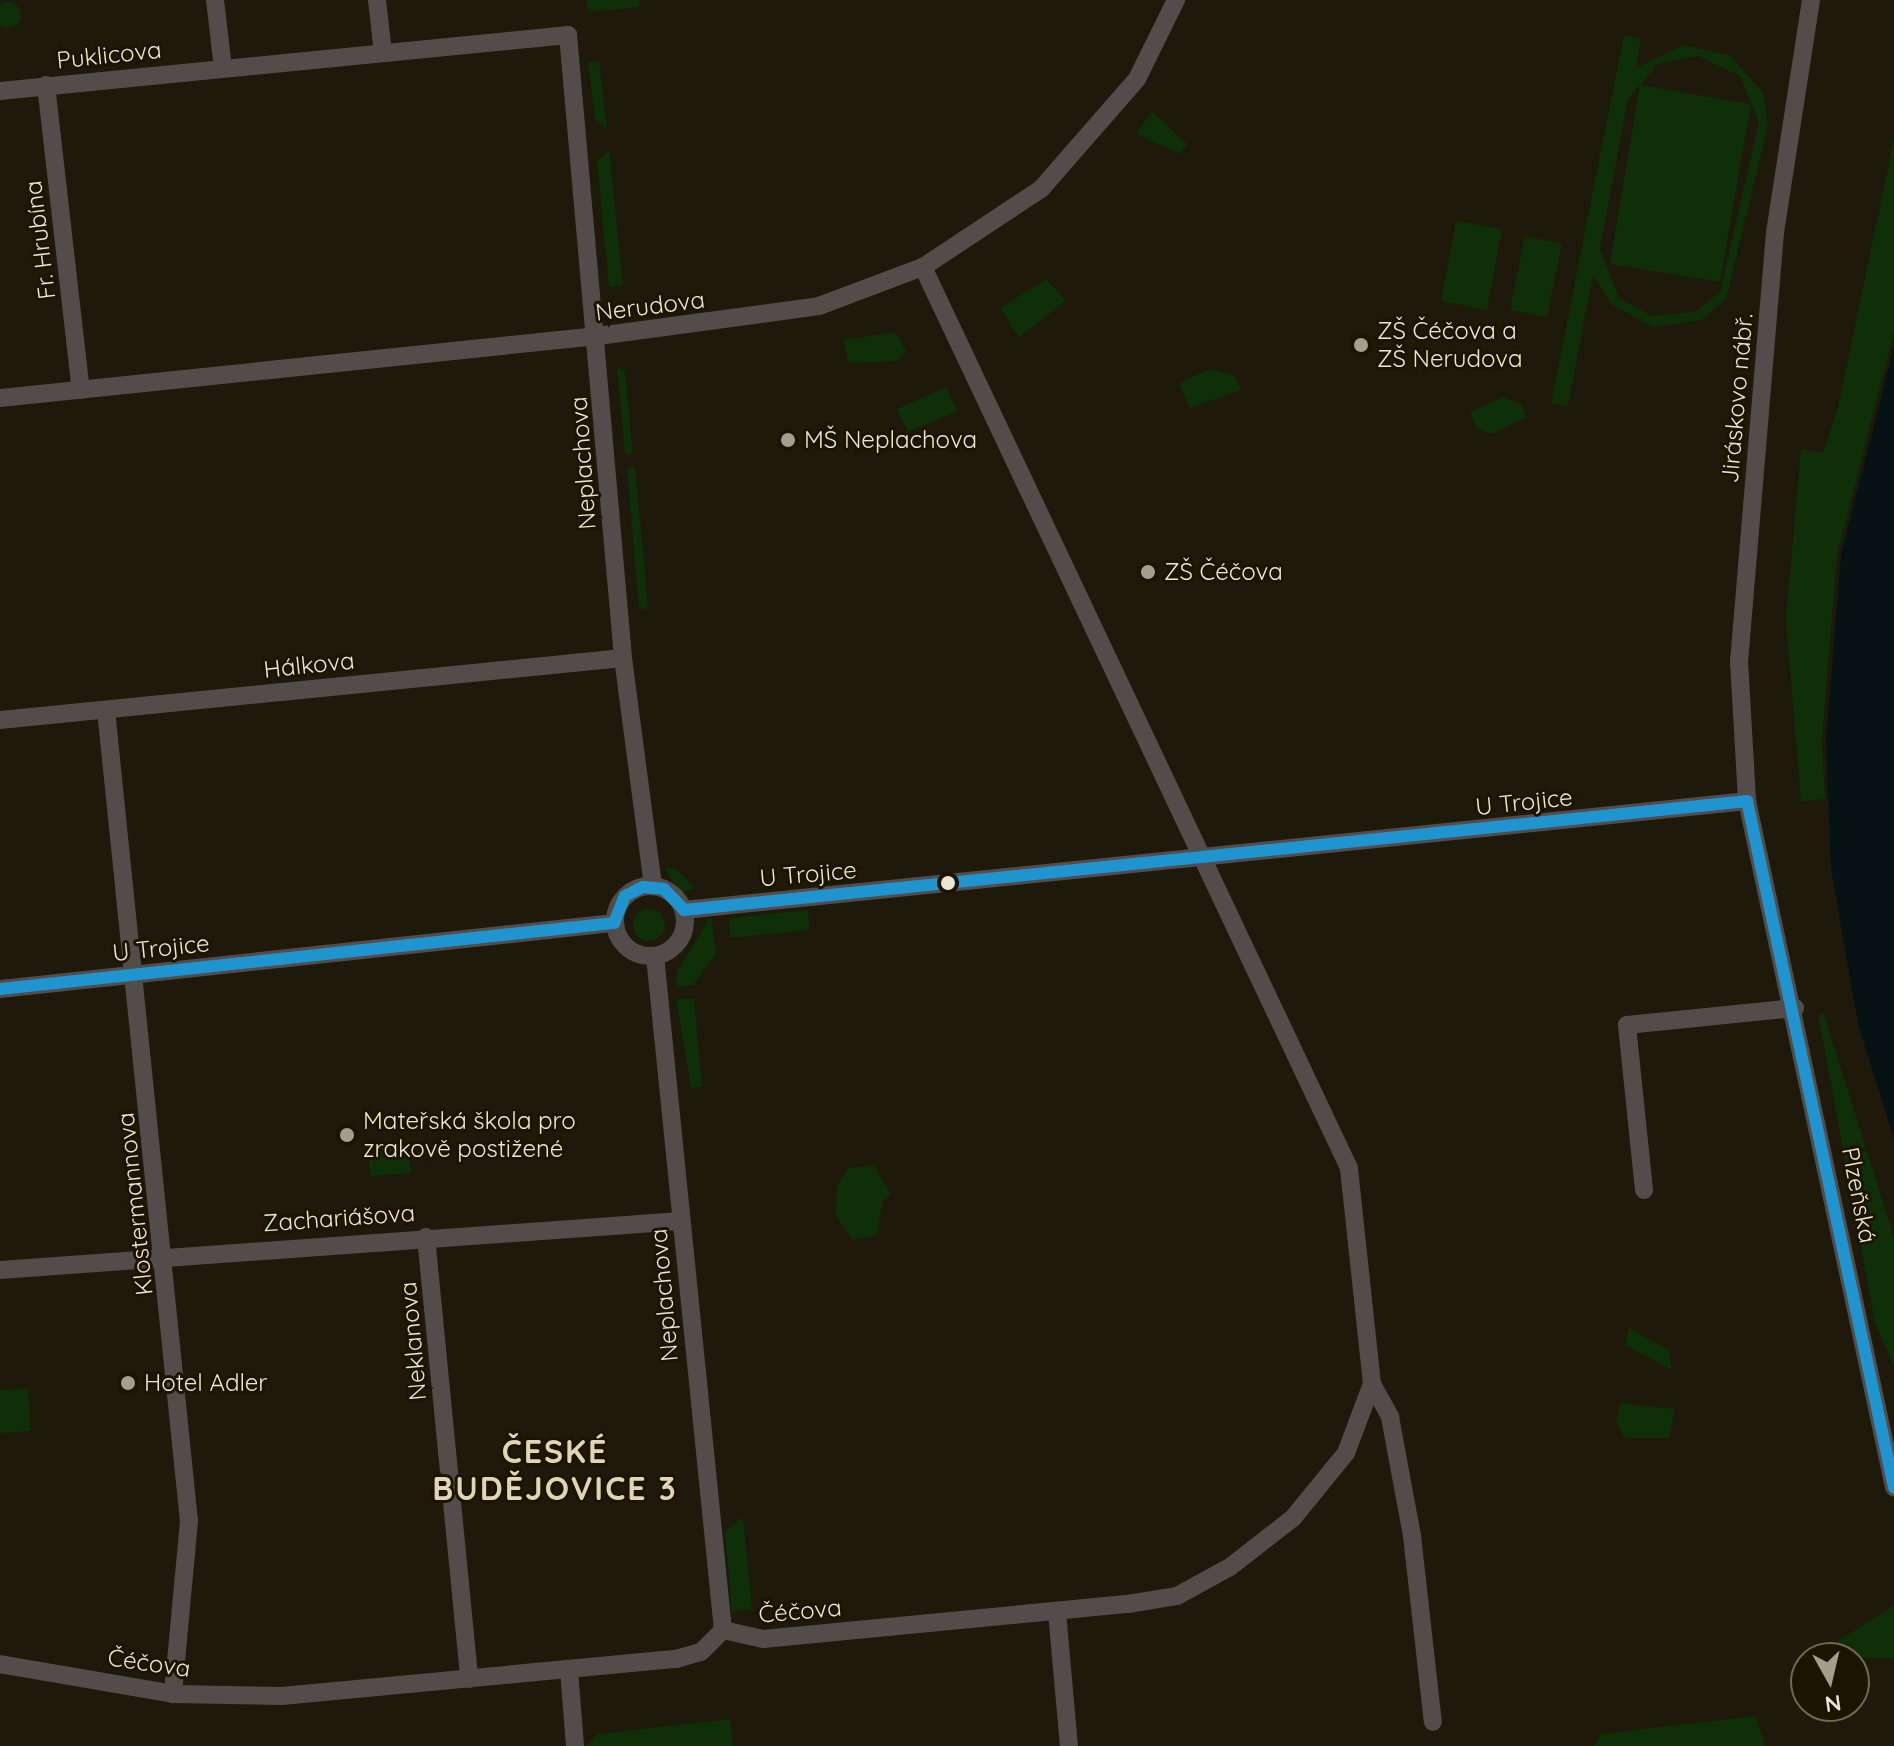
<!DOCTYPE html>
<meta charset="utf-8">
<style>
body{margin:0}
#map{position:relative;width:1894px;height:1746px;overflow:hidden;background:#1e190a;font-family:Quicksand,sans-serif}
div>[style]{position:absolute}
.green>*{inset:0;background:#0e2f07}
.round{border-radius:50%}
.water>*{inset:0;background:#061214}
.minor>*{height:18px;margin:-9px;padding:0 9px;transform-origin:9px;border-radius:9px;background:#524d4b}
.minor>.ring{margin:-9px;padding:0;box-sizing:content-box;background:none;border:18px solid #524d4b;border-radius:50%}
.bus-1>*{height:12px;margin:-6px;padding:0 6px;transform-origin:6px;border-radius:6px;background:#1f94cf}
.dots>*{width:22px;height:22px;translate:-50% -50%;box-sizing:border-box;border:4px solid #1d1400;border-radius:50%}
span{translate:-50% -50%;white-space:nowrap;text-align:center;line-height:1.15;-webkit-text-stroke:6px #1d1400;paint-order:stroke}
.street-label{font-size:24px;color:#eae5d4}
.poi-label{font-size:24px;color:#eae5d4}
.left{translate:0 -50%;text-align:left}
.district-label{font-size:32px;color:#e0d6b5;font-weight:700;letter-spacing:2px}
.north{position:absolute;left:1790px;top:1642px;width:80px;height:80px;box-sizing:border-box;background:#1d1400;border:2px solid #6f6855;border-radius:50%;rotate:172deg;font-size:22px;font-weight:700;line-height:32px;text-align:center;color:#eae5d4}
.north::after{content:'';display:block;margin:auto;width:28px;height:36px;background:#a39e8d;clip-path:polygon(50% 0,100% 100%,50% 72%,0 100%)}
</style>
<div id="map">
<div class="green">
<div style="clip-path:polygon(586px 0,639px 0,640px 7px,589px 12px)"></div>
<div class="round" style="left:-5px;top:2px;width:26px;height:26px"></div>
<div style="clip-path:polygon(evenodd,1624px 35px,1641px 38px,1636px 68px,1683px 45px,1731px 56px,1763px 93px,1768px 126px,1726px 299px,1701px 320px,1654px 327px,1612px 305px,1593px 275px,1568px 406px,1551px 403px,1624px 35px,1698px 56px,1740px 76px,1759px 122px,1720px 292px,1695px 312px,1652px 316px,1619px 298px,1600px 249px,1628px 99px,1658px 64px,1698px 56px)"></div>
<div style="clip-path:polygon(599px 61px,607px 129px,595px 119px,588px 62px)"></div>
<div style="clip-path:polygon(1640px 85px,1751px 104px,1720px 282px,1610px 264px)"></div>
<div style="clip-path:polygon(1152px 111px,1187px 144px,1180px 154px,1136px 134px)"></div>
<div style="clip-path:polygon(1894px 139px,1894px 332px,1837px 555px,1822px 741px,1825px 799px,1801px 802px,1786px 619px,1801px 449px,1823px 453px,1838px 407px)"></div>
<div style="clip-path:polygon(609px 150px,623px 285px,609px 287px,597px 161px)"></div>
<div style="clip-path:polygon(1456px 221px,1502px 229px,1487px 310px,1441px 301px)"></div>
<div style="clip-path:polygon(1525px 236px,1562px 244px,1547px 317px,1510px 310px)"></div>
<div style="clip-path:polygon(1046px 279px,1066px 301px,1019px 337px,1000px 308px)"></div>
<div style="clip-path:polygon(895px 332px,906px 351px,898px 361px,848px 363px,844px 340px)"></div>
<div style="clip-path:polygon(617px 367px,625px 371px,633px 453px,625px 454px)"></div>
<div style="clip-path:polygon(1210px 369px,1235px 376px,1241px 390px,1190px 408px,1179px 383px)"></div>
<div style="clip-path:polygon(946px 387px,957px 411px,908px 432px,897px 409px)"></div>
<div style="clip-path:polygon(1503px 397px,1522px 404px,1526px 417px,1491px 434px,1477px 429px,1470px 412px)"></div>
<div style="clip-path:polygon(635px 467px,648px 608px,639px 610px,627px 468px)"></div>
<div style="clip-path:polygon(664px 868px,677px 869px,695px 889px,680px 892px)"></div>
<div class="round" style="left:633px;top:909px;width:32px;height:32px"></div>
<div style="clip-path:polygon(808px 910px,810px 930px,730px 938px,729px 918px)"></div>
<div style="clip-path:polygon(711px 916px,716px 954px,693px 985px,677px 987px,677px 971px)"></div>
<div style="clip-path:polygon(694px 998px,702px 1086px,691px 1088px,676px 999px)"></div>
<div style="clip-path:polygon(1818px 1014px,1824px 1014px,1894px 1237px,1894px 1367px,1875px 1323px)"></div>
<div style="clip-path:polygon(408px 1147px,411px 1173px,370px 1176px,368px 1150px)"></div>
<div style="clip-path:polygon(874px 1165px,891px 1195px,883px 1201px,877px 1235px,853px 1240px,836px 1216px,837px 1187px,848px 1168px)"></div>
<div style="clip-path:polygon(1629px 1328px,1669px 1350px,1672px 1370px,1625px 1345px)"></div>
<div style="clip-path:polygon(28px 1388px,31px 1431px,0 1433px,0 1390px)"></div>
<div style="clip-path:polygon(1620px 1403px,1675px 1409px,1669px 1438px,1625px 1438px,1616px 1423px)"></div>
<div style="clip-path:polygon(743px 1517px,752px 1609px,732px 1612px,725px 1532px)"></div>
<div style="clip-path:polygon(1894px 1606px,1894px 1658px,1810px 1658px)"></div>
<div style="clip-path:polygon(1756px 1716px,1765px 1746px,1594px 1746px,1601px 1734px)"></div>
<div style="clip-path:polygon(730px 1719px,733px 1746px,586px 1746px,598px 1734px)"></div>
</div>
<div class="water">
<div style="clip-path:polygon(1894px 346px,1894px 1139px,1858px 1024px,1831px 868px,1826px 741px,1841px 555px)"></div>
</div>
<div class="minor">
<div style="left:215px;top:0;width:68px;rotate:83.3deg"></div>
<div style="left:377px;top:0;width:53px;rotate:83.5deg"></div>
<div style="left:1811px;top:0;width:236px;rotate:98.8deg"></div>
<div style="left:1775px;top:233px;width:430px;rotate:94.8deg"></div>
<div style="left:1739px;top:661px;width:140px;rotate:86.7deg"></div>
<div style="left:1747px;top:801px;width:702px;rotate:77.91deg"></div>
<div style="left:46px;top:85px;width:307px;rotate:83.5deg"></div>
<div style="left:0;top:91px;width:571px;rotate:-5.63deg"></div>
<div style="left:568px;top:35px;width:625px;rotate:84.95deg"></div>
<div style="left:623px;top:658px;width:230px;rotate:82.5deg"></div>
<div style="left:0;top:398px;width:601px;rotate:-5.92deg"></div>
<div style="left:598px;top:336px;width:223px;rotate:-7.7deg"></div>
<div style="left:819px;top:306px;width:111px;rotate:-20.6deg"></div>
<div style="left:923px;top:267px;width:141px;rotate:-33.5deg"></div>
<div style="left:1041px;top:189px;width:146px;rotate:-48.9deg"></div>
<div style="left:1137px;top:79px;width:88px;rotate:-63.7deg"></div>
<div style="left:106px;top:710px;width:815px;rotate:84.16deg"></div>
<div style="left:189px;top:1521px;width:174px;rotate:95.3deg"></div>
<div style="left:0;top:720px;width:626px;rotate:-5.68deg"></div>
<div class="ring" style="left:615px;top:886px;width:52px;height:52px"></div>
<div style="left:684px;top:910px;width:1069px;rotate:-5.85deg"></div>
<div style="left:655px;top:956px;width:677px;rotate:84.24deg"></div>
<div style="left:0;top:989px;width:618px;rotate:-6.14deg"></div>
<div style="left:1644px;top:1190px;width:166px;rotate:-95.9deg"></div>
<div style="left:1627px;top:1025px;width:169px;rotate:-5.8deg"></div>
<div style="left:426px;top:1237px;width:444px;rotate:84.4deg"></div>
<div style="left:0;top:1270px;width:683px;rotate:-4.12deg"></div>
<div style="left:1372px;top:1384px;width:38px;rotate:61deg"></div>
<div style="left:1390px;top:1417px;width:121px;rotate:79.5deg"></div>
<div style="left:1412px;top:1536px;width:187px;rotate:83.6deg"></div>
<div style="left:1057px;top:1612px;width:135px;rotate:84.9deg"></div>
<div style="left:0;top:1664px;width:176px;rotate:9.8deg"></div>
<div style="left:173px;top:1694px;width:109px;rotate:1.1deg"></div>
<div style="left:282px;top:1696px;width:396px;rotate:-5.4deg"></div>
<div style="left:676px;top:1659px;width:26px;rotate:-16deg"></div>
<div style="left:701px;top:1652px;width:31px;rotate:-45deg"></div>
<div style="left:723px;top:1630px;width:41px;rotate:12.7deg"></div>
<div style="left:763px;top:1639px;width:367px;rotate:-5.5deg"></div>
<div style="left:1128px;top:1604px;width:50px;rotate:-9.3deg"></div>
<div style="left:1177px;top:1596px;width:60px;rotate:-28.7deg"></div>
<div style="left:1230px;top:1567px;width:80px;rotate:-37.9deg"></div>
<div style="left:1293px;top:1518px;width:84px;rotate:-50.8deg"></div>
<div style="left:1346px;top:1453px;width:74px;rotate:-69.4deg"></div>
<div style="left:1372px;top:1384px;width:217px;rotate:-96.1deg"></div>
<div style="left:1349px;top:1168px;width:997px;rotate:-115.31deg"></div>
<div style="left:569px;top:1670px;width:76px;rotate:85.5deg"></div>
</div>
<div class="bus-1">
<div style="left:0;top:989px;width:618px;rotate:-6.14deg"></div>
<div style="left:614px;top:923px;width:29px;rotate:-68deg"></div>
<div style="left:625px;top:896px;width:20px;rotate:-27deg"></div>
<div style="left:643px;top:887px;width:21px;rotate:5deg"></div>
<div style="left:664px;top:889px;width:29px;rotate:46deg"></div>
<div style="left:684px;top:910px;width:1069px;rotate:-5.85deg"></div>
<div style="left:1747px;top:801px;width:702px;rotate:77.91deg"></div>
</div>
<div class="dots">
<div style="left:1361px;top:345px;background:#a39e8d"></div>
<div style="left:788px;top:440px;background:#a39e8d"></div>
<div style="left:1148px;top:572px;background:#a39e8d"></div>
<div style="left:948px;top:883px;background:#eae5d4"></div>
<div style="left:347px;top:1135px;background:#a39e8d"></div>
<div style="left:128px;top:1383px;background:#a39e8d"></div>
</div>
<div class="street-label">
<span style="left:109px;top:55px;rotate:-6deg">Puklicova</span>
<span style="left:40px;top:240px;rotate:-97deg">Fr. Hrubína</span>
<span style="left:650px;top:306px;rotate:-7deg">Nerudova</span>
<span style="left:1737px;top:398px;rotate:-85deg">Jiráskovo nábř.</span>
<span style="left:583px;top:463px;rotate:-94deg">Neplachova</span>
<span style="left:309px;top:665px;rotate:-6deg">Hálkova</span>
<span style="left:1524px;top:802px;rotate:-6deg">U Trojice</span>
<span style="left:808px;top:874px;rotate:-5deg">U Trojice</span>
<span style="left:161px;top:948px;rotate:-6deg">U Trojice</span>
<span style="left:1859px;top:1195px;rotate:79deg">Plzeňská</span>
<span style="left:135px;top:1204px;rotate:-96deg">Klostermannova</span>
<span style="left:339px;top:1218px;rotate:-4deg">Zachariášova</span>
<span style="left:664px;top:1295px;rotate:-95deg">Neplachova</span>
<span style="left:413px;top:1341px;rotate:-95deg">Neklanova</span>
<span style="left:800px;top:1611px;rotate:-5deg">Čéčova</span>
<span style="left:149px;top:1663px;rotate:8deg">Čéčova</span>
</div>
<div class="poi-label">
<span class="left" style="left:1377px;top:345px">ZŠ Čéčova a<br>ZŠ Nerudova</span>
<span class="left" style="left:804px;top:440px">MŠ Neplachova</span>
<span class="left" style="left:1164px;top:572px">ZŠ Čéčova</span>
<span class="left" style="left:363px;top:1135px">Mateřská škola pro<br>zrakově postižené</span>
<span class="left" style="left:144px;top:1383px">Hotel Adler</span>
</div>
<div class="district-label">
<span style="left:555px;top:1470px">ČESKÉ<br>BUDĚJOVICE 3</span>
</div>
<div class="north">N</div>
</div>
